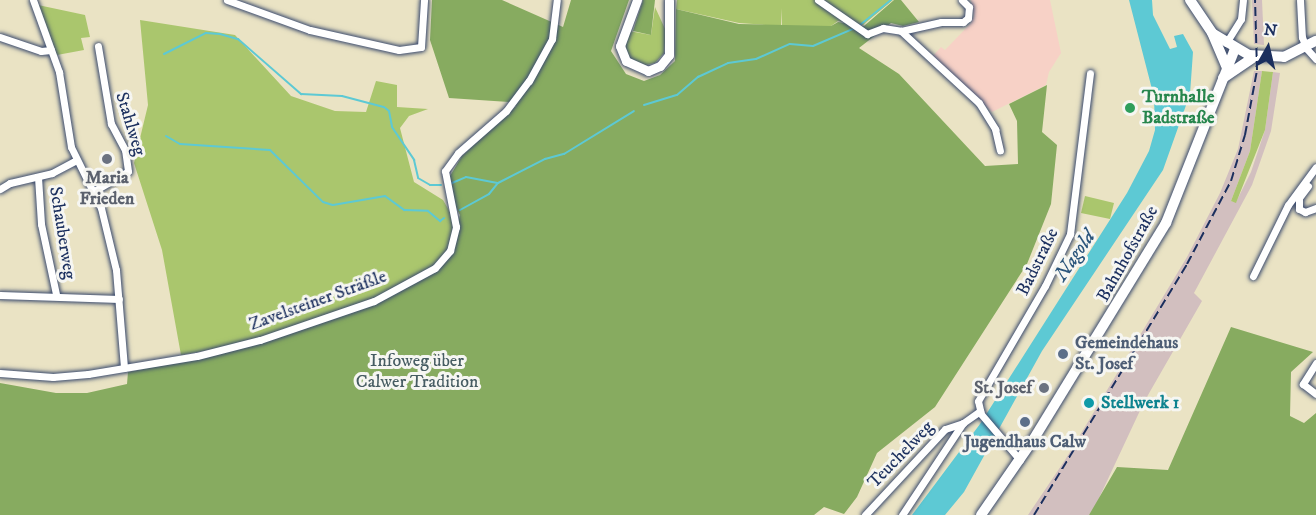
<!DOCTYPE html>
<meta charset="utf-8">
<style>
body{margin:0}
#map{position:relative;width:1316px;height:515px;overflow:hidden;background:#eae3c4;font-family:"IM FELL DW Pica",serif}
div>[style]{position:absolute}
.built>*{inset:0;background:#f7d1c6}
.industrial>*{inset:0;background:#d2bfbf}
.green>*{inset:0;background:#aac66d}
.forest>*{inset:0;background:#87ab60}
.water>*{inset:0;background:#5dc9d4}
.stream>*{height:2px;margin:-1px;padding:0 1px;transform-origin:1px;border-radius:1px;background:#5dc9d4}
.roads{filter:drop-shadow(0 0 2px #3a4a6d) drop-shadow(0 0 2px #3a4a6d)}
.minor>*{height:7px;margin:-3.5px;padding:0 3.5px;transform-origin:3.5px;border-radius:3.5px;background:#fff}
.tertiary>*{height:9px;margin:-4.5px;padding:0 4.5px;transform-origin:4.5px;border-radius:4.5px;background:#fff}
.primary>*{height:10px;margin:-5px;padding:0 5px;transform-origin:5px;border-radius:5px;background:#fff}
.rail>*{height:2px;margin-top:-1px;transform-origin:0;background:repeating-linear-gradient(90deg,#1b2f5e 0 9px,transparent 0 13.5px)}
.dots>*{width:16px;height:16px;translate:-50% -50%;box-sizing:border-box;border:3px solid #f6f6f2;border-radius:50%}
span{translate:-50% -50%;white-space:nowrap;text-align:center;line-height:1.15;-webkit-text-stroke:6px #f6f6f2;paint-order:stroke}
.leisure-label{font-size:18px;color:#27864d;font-weight:700}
.left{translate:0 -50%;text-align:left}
.street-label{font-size:18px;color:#1b2f5e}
.worship-label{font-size:18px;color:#5b616d;font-weight:700}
.right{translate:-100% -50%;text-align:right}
.service-label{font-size:18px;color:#4e5e75;font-weight:700}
.park-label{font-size:18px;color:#465c62}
.culture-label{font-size:18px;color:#0d838f;font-weight:700}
.water-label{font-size:20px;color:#2c567c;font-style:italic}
.north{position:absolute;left:1238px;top:18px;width:60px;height:60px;-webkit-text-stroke:4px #f6f6f2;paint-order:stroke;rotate:8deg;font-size:16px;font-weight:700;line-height:24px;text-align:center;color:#1b2f5e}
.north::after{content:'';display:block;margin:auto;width:21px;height:27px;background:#1b2f5e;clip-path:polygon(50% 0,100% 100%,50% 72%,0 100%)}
</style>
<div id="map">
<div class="built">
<div style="clip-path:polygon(971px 0,1050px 0,1061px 53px,1049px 72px,1046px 85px,992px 112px,933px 56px,941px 47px,945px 50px,971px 23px,974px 16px)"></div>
</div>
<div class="industrial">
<div style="clip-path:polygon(1252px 0,1262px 0,1264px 45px,1254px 44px)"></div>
<div style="clip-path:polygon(1254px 71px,1262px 71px,1250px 151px,1231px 201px,1236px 202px,1251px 172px,1265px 130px,1273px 72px,1280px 73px,1271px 131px,1252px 185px,1194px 293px,1202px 301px,1144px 402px,1093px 511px,1089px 515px,1028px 515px,1065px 460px,1187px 257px,1220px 193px,1238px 149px)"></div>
</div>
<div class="green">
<div style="clip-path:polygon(677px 0,893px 0,863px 25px,838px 21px,831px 26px,782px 26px,781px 8px,781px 26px,739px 23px,676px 9px)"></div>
<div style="clip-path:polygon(38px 5px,85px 15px,90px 37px,81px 38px,84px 50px,57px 55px)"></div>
<div style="clip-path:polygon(655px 7px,666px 31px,664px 53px,655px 63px,641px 66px,628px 59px,625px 45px,629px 31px,651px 35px)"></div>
<div style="clip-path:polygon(140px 20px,235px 35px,291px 96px,335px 111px,366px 112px,376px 81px,397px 85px,397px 107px,428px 109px,409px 116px,400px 128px,414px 182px,443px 200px,458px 226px,452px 249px,437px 268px,375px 301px,260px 341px,181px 355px,162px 250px,134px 163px,148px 105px)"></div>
<div style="clip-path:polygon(1262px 71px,1273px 72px,1265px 130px,1236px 203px,1231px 201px,1250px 151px)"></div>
<div style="clip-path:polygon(1085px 196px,1114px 203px,1110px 219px,1081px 213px)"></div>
</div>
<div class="forest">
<div style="clip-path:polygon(432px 0,502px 0,563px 27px,571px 0,629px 0,611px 51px,626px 74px,644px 81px,660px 75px,675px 61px,676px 9px,739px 24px,831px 26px,838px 22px,864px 26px,894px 0,901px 0,919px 22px,903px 26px,891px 23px,859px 48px,899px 74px,985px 166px,1018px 164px,1017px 121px,1009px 104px,1047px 85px,1042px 132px,1057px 145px,1051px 204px,1027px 264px,935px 407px,877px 453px,857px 497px,844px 514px,824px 507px,814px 515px,0 515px,0 383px,56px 393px,87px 393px,127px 384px,128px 372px,199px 358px,375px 301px,437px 268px,452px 249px,460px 215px,452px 200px,450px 176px,462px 156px,516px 106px,509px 102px,449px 98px,430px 40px)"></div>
<div style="clip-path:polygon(643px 0,655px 0,651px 35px,633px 31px)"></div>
<div style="clip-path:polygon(1231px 327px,1313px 352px,1291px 372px,1290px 416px,1304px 423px,1316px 413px,1316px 515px,1089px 515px,1117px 467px,1168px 470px)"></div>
</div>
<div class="water">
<div style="clip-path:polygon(1129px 0,1152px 0,1153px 15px,1170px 49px,1177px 47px,1174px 36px,1183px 34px,1193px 52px,1190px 94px,1163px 170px,1042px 351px,964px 492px,945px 515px,912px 515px,980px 424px,1127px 193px,1149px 151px,1155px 130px,1154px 97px)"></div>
</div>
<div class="stream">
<div style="left:860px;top:25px;width:40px;rotate:-39deg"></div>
<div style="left:164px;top:54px;width:47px;rotate:-26.6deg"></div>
<div style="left:206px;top:33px;width:14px;rotate:4deg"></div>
<div style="left:220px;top:34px;width:19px;rotate:16deg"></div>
<div style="left:238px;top:39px;width:84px;rotate:41.1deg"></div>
<div style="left:301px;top:94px;width:41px;rotate:2.8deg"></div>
<div style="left:342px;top:96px;width:43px;rotate:14.7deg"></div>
<div style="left:384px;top:107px;width:6px;rotate:39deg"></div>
<div style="left:389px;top:111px;width:16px;rotate:79deg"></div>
<div style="left:392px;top:127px;width:40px;rotate:56deg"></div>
<div style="left:414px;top:160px;width:18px;rotate:77deg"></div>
<div style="left:418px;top:178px;width:14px;rotate:30deg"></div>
<div style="left:430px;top:185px;width:11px"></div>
<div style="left:644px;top:105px;width:34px;rotate:-17deg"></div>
<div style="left:677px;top:95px;width:28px;rotate:-41deg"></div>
<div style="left:698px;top:77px;width:33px;rotate:-25deg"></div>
<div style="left:728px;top:63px;width:28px;rotate:-8deg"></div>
<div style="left:756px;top:59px;width:37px;rotate:-24deg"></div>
<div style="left:790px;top:44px;width:23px;rotate:5deg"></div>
<div style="left:813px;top:46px;width:46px;rotate:-23.2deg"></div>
<div style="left:166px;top:136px;width:16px;rotate:30deg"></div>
<div style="left:180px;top:144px;width:90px;rotate:3.8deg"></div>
<div style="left:270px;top:150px;width:74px;rotate:44.5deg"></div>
<div style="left:323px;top:202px;width:10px;rotate:17deg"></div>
<div style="left:333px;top:205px;width:53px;rotate:-9.8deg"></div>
<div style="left:385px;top:196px;width:24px;rotate:36deg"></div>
<div style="left:404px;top:210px;width:24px;rotate:2deg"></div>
<div style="left:428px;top:211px;width:16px;rotate:40deg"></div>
<div style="left:440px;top:221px;width:5px;rotate:-37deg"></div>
<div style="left:452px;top:183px;width:15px;rotate:-23deg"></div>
<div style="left:466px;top:177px;width:32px;rotate:11deg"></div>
<div style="left:460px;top:210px;width:33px;rotate:-29deg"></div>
<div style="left:489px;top:194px;width:14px;rotate:-51deg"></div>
<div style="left:498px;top:183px;width:53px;rotate:-27.1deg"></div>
<div style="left:545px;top:159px;width:20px;rotate:-15deg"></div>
<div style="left:564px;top:154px;width:82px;rotate:-31.6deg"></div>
</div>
<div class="roads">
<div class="minor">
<div style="left:33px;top:0;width:77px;rotate:70.1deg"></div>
<div style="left:59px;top:72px;width:76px;rotate:80.9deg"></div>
<div style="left:71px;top:147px;width:68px;rotate:63.8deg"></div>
<div style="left:101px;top:208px;width:64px;rotate:76.4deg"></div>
<div style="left:116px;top:270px;width:98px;rotate:85.3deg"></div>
<div style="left:227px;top:0;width:88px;rotate:19.9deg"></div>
<div style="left:310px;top:30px;width:91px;rotate:12.7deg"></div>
<div style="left:399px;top:50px;width:22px;rotate:-8deg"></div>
<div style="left:421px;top:47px;width:47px;rotate:-86.3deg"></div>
<div style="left:818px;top:0;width:60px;rotate:34.8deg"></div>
<div style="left:867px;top:34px;width:17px;rotate:-21deg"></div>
<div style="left:883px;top:28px;width:18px;rotate:9deg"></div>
<div style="left:901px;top:31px;width:41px;rotate:-12.7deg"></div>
<div style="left:941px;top:22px;width:22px"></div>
<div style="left:963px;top:22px;width:6px;rotate:-39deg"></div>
<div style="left:968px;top:18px;width:11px;rotate:-85deg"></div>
<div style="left:969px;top:7px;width:10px;rotate:-135deg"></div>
<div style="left:1300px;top:0;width:37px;rotate:87deg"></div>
<div style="left:1302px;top:37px;width:12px;rotate:70deg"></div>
<div style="left:1306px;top:48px;width:15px;rotate:48deg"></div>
<div style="left:901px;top:31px;width:106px;rotate:42.7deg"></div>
<div style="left:979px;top:103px;width:31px;rotate:58deg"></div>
<div style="left:995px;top:129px;width:22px;rotate:77deg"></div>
<div style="left:0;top:37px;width:43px;rotate:18.9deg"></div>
<div style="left:41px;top:51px;width:10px;rotate:-6deg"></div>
<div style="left:1226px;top:43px;width:28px;rotate:-58deg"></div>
<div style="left:1241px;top:19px;width:19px;rotate:-84deg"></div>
<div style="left:38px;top:177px;width:47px;rotate:86.3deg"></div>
<div style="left:41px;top:224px;width:72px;rotate:77.9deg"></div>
<div style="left:1308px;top:186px;width:15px;rotate:127deg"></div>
<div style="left:1299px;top:198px;width:11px;rotate:90deg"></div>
<div style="left:1299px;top:209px;width:7px;rotate:27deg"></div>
<div style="left:1305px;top:212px;width:12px;rotate:-20deg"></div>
<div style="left:0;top:189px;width:12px;rotate:-31deg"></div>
<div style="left:10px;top:183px;width:43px;rotate:-13.4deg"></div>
<div style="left:52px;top:173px;width:27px;rotate:-28deg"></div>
<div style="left:94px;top:191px;width:39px;rotate:-30deg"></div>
<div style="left:128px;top:171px;width:21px;rotate:-98deg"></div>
<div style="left:125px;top:150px;width:30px;rotate:-118deg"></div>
<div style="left:111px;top:124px;width:79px;rotate:-99.5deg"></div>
<div style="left:1253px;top:276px;width:79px;rotate:-63.8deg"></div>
<div style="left:1288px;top:205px;width:47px;rotate:-53.6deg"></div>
<div style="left:0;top:295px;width:119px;rotate:1.9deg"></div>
<div style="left:1316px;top:363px;width:25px;rotate:122deg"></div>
<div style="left:1303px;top:384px;width:16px;rotate:38deg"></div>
<div style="left:0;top:373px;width:53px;rotate:4.3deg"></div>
<div style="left:53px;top:377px;width:35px;rotate:-5deg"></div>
<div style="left:88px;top:374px;width:110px;rotate:-9.4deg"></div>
<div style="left:197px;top:356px;width:65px;rotate:-14.3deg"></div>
<div style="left:260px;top:340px;width:120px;rotate:-18.9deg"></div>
<div style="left:374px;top:301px;width:69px;rotate:-28.4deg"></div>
<div style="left:435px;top:268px;width:23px;rotate:-49deg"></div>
<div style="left:450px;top:251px;width:25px;rotate:-76deg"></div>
<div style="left:456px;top:227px;width:57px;rotate:-101.1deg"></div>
<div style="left:445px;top:171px;width:22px;rotate:-54deg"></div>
<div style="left:458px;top:153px;width:64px;rotate:-41.2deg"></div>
<div style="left:506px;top:111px;width:38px;rotate:-53deg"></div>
<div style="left:529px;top:81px;width:48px;rotate:-61.3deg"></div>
<div style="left:552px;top:39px;width:39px;rotate:-83deg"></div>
<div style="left:1020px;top:460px;width:60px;rotate:-130.3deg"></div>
<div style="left:981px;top:414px;width:13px;rotate:-103deg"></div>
<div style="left:978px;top:401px;width:133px;rotate:-59.8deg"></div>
<div style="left:1045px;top:286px;width:58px;rotate:-64.3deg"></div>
<div style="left:1070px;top:234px;width:162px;rotate:-82.9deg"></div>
<div style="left:865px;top:515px;width:117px;rotate:-47.1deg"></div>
<div style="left:945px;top:429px;width:19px;rotate:-18deg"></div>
<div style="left:902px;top:515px;width:110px;rotate:-56.5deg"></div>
<div style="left:963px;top:423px;width:21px;rotate:-35deg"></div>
</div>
<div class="tertiary">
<div style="left:637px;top:0;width:49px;rotate:110.3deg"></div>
<div style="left:620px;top:46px;width:16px;rotate:68deg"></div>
<div style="left:626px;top:61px;width:24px;rotate:24deg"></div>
<div style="left:648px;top:71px;width:13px;rotate:-23deg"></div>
<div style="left:660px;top:66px;width:14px;rotate:-51deg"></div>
<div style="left:669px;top:55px;width:55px;rotate:-90deg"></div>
</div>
<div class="primary">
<div style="left:1190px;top:0;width:40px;rotate:56deg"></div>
<div style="left:1212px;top:33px;width:43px;rotate:30.7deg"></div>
<div style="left:1249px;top:55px;width:35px;rotate:3deg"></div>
<div style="left:1284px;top:57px;width:36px;rotate:-27deg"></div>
<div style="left:1213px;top:35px;width:36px;rotate:67deg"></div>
<div style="left:1223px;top:78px;width:40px;rotate:-34deg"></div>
<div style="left:981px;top:515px;width:91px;rotate:-55.3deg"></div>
<div style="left:1033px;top:440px;width:255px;rotate:-58.5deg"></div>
<div style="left:1166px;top:223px;width:187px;rotate:-68.4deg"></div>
</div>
</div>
<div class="rail">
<div style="left:1034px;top:515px;width:294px;rotate:-58.6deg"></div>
<div style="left:1187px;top:264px;width:94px;rotate:-62.1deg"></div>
<div style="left:1231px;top:181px;width:48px;rotate:-73.1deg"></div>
<div style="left:1245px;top:135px;width:66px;rotate:-79.5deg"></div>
<div style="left:1257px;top:70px;width:70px;rotate:-91.6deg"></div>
</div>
<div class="dots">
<div style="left:1130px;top:108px;background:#2e9e5b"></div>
<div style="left:107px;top:159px;background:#6b7280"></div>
<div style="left:1063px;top:354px;background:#5c6f8a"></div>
<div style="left:1044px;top:388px;background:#6b7280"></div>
<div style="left:1089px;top:403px;background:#0f9aa8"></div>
<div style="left:1025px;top:422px;background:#5c6f8a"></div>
</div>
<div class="leisure-label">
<span class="left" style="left:1142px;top:108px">Turnhalle<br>Badstraße</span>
</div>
<div class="street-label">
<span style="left:130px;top:124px;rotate:73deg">Stahlweg</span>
<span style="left:62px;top:233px;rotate:81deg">Schauberweg</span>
<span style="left:1128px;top:254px;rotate:-61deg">Bahnhofstraße</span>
<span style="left:1038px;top:262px;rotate:-64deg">Badstraße</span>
<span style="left:318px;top:301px;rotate:-20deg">Zavelsteiner Sträßle</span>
<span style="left:901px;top:455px;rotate:-46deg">Teuchelweg</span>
</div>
<div class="worship-label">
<span style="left:107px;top:189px">Maria<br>Frieden</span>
<span class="right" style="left:1032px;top:388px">St. Josef</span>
</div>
<div class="service-label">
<span class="left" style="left:1075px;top:354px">Gemeindehaus<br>St. Josef</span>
<span style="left:1025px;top:442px">Jugendhaus Calw</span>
</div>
<div class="park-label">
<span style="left:417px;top:372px">Infoweg über<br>Calwer Tradition</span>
</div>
<div class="culture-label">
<span class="left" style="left:1101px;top:403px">Stellwerk 1</span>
</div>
<div class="water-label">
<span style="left:1075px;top:256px;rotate:-56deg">Nagold</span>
</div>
<div class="north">N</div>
</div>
